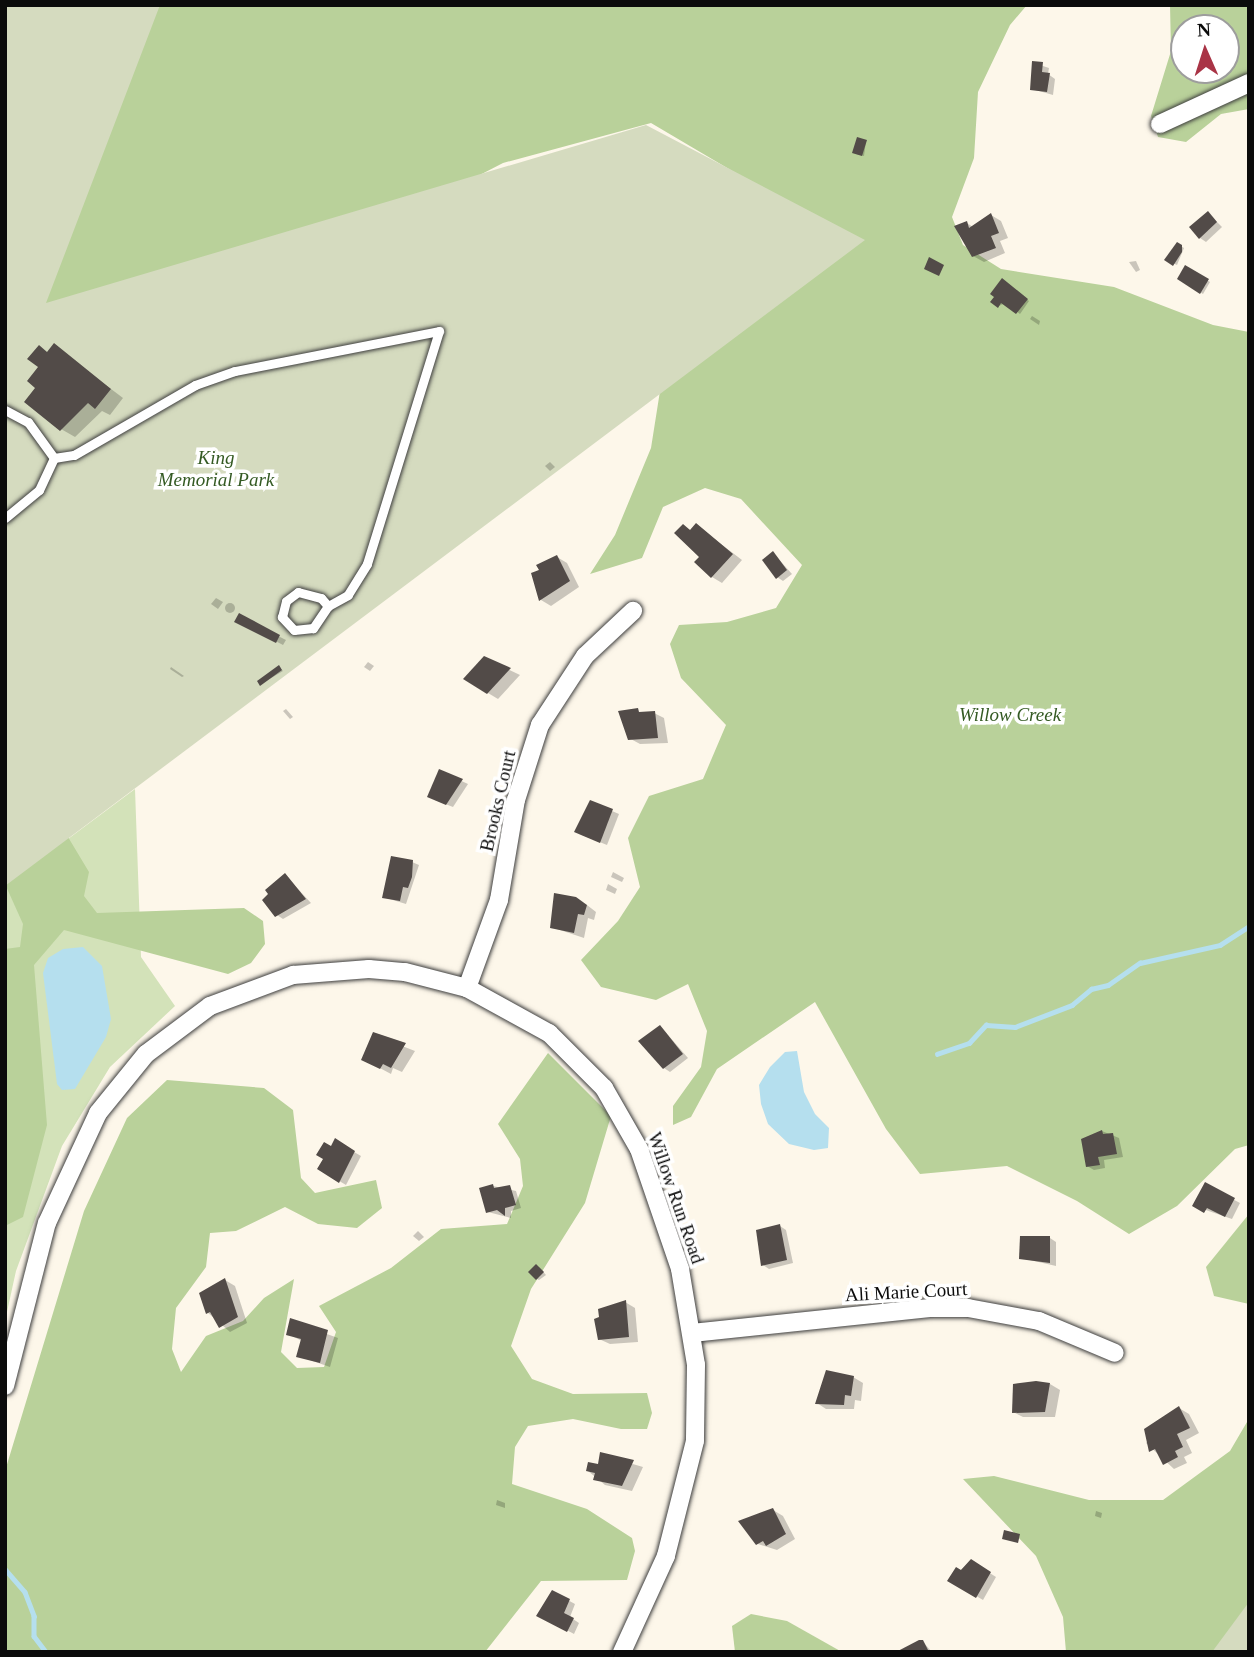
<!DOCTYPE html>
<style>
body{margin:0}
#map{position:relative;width:1254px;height:1657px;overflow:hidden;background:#fdf7ea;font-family:"Times New Roman",serif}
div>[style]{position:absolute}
.green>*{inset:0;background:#d3e2b9}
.forest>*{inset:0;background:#b9d19a}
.cemetery>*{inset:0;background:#d5dbbf}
.water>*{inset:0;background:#b5dfee}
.shadow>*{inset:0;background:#0003}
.round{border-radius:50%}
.stream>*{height:4.5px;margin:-2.25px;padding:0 2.25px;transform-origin:2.25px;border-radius:2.25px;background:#b5dfee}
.building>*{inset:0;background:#524b48}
.roads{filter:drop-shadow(0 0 2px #3e3e3e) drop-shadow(0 0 2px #3e3e3e)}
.lane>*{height:9px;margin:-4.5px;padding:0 4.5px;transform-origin:4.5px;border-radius:4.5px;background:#fff}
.street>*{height:18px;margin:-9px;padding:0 9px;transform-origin:9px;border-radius:9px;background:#fff}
span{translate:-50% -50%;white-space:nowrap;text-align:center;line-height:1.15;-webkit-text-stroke:7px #fff;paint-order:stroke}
.park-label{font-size:19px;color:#345a23;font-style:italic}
.street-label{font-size:19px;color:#0b0b0b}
.frame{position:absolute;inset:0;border:7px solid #0b0b0b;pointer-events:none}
.north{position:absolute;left:1170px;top:14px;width:70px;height:70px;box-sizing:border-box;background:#fff;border:2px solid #9d9d9d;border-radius:50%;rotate:357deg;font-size:19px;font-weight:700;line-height:28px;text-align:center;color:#0b0b0b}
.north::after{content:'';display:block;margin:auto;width:24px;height:32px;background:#a93446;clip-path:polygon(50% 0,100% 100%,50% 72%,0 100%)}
</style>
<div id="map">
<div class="green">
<div style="clip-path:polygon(135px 789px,141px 957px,175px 1006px,110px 1067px,62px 1146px,16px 1271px,5px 1321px,5px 886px)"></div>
</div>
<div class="forest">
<div style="clip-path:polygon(5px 5px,1027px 5px,1010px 25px,978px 92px,974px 158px,952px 217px,963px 245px,1001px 269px,1114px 287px,1213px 325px,1249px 332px,1249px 1145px,1235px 1149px,1177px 1206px,1129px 1234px,1077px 1201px,1007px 1166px,920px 1174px,886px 1129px,815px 1002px,717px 1069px,691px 1117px,673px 1125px,673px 1106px,701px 1067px,707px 1031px,688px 984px,656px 1000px,601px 987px,581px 960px,618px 921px,640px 887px,628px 838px,649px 796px,703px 779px,726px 725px,681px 678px,670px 644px,679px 625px,727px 622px,776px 608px,802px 565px,741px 499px,705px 488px,663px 507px,642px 558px,590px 574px,615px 535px,651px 448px,660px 391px,851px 241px,651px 123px,503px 163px,414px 209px,21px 322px)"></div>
<div style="clip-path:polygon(evenodd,1170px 5px,1249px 5px,1249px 109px,1221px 114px,1186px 142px,1158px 137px,1151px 116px,1171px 51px,1170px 5px,1184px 28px,1226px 28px,1226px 70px,1184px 70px,1184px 28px)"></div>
<div style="clip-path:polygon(65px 832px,89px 872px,84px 896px,97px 913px,244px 908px,263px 921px,265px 944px,251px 963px,228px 974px,64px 930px,34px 965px,47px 1125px,23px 1217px,5px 1226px,5px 949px,20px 947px,23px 924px,5px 884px)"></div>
<div style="clip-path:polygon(548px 1053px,611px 1116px,585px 1203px,531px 1289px,511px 1346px,532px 1379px,573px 1394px,647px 1393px,652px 1413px,647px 1429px,621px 1429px,573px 1419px,528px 1426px,515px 1447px,512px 1484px,587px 1509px,632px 1538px,635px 1551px,627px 1580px,541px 1581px,485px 1652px,5px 1652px,5px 1471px,84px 1211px,127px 1118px,167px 1080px,264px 1088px,293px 1110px,301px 1178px,315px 1193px,376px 1180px,382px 1208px,357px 1228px,318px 1224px,285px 1207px,236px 1231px,210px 1233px,206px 1267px,176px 1308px,172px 1349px,181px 1372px,206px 1336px,243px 1321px,264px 1298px,294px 1279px,281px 1352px,297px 1368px,324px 1367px,336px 1332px,319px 1306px,391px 1268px,441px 1229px,507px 1224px,523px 1186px,520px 1159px,498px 1124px)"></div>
<div style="clip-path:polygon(1249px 1214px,1249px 1304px,1214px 1296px,1206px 1267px)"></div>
<div style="clip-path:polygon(1247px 1422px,1249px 1652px,1066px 1652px,1063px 1617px,1036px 1556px,963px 1479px,994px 1476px,1089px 1500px,1163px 1500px,1230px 1451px)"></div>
<div style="clip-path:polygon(751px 1614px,787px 1621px,842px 1652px,735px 1652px,732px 1626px)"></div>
</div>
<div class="cemetery">
<div style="clip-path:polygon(5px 5px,160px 5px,46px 303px,646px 125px,865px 240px,5px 886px)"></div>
<div style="clip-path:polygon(1249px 1602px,1249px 1652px,1212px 1652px)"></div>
</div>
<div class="water">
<div style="clip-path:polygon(83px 947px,102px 966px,111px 1019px,106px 1037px,75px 1089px,62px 1090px,57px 1084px,43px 973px,48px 958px,63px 949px)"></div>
<div style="clip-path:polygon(797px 1051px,804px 1092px,815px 1114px,829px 1128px,828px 1148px,814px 1150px,789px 1144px,768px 1124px,761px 1104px,759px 1085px,770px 1067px,785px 1052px)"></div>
</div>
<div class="shadow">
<div style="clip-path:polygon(1034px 63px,1049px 68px,1048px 74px,1055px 79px,1053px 95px,1032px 89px)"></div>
<div style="clip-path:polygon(866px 141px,864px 156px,856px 154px)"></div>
<div style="clip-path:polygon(1208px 213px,1222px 227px,1206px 242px,1200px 238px)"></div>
<div style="clip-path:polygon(991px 215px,1001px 221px,1008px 238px,1000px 241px,1005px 253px,984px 262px,973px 256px,967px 223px,973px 227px)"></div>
<div style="clip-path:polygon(1177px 244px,1184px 248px,1177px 265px,1166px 260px)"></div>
<div style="clip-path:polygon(1136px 261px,1140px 270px,1136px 272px,1129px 262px)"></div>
<div style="clip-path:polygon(1186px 267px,1210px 282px,1203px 294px,1179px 278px)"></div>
<div style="clip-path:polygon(1005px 281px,1029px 301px,1020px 314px,1005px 303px,999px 306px,996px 296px)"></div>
<div style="clip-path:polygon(1032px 316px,1040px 321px,1039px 325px,1030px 319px)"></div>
<div style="clip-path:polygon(54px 346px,123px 398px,110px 415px,102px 411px,75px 437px,61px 429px,38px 387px,40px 367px)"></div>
<div style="clip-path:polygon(550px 462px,555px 467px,550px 471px,545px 466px)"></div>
<div style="clip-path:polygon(696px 525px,742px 560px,722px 583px,712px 577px,683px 526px,692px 531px)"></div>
<div style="clip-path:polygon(773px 553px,792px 574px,783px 581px,777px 577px)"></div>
<div style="clip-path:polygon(557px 557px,567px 563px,579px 587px,551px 606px,541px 600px,533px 574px)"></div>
<div style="clip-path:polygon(216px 598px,223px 602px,218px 609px,211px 604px)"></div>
<div class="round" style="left:225px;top:603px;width:10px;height:10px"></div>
<div style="clip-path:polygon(239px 616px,286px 640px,283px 645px,237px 621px)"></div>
<div style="clip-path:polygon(485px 658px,520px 675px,498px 699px,488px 693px)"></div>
<div style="clip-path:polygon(368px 662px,374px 666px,370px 671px,364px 667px)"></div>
<div style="clip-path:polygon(279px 667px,283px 671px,261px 684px)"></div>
<div style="clip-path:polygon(170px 669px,171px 667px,184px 676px,182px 677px)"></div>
<div style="clip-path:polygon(286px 709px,293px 717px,290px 719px,283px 711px)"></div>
<div style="clip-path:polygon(654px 713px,664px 718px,668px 743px,640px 744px,629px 738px)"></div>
<div style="clip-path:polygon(440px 771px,468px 784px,453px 807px,435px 800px)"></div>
<div style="clip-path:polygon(591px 802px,619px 814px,607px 845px,582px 835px)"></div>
<div style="clip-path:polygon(412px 862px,419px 865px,406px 904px,383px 897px)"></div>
<div style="clip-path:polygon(613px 872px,624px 878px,622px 882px,611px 877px)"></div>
<div style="clip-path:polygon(285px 875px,311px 903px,283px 919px,277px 915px)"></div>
<div style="clip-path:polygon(608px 884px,617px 889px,615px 894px,606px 890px)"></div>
<div style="clip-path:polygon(587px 905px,596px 912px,594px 920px,588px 918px,584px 938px,551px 927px)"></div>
<div style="clip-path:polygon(661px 1027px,688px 1058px,670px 1072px,664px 1068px)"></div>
<div style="clip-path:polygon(374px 1035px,415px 1051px,402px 1072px,393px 1068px,391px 1074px,363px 1059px)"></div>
<div style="clip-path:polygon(1102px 1131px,1119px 1138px,1123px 1157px,1104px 1160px,1105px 1168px,1094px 1170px,1087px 1166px)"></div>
<div style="clip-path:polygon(335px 1141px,361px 1156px,346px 1185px,319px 1169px)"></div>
<div style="clip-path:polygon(1206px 1185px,1240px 1203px,1232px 1219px,1194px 1206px)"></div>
<div style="clip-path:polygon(493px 1186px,516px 1191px,521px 1208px,511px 1211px,511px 1218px,488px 1212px)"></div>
<div style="clip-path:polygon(780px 1226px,786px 1230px,793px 1263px,769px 1269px,763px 1265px)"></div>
<div style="clip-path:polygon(418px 1231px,424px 1237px,419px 1241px,413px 1236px)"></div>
<div style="clip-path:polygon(1050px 1238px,1056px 1242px,1056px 1266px,1021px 1258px)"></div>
<div style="clip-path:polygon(539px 1267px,546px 1275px,539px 1280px,537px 1279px)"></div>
<div style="clip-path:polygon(225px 1280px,235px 1286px,247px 1323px,230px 1332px,207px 1312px)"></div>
<div style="clip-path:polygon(625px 1302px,635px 1308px,638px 1342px,610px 1344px,599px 1339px)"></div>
<div style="clip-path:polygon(291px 1321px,338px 1338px,330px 1367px,298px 1356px,302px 1341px,288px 1334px)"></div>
<div style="clip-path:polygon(853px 1377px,863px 1383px,861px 1401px,855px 1400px,854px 1409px,826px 1409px,817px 1403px)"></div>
<div style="clip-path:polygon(1050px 1384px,1060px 1390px,1055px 1417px,1023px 1417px,1013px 1412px,1015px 1386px)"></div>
<div style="clip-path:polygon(1179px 1408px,1189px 1414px,1199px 1433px,1186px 1440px,1192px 1453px,1184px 1457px,1187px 1463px,1174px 1469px,1146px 1443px)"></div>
<div style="clip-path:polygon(602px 1455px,643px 1467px,632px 1491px,605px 1485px,588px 1471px,599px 1466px)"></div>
<div style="clip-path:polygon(497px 1500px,505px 1503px,505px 1508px,496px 1505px)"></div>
<div style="clip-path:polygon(773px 1510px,783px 1516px,795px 1539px,777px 1550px,758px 1544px)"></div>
<div style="clip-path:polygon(1096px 1511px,1102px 1513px,1101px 1518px,1095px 1516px)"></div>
<div style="clip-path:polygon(971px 1561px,996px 1577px,983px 1600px,949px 1580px)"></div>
<div style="clip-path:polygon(553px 1592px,575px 1604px,570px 1617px,579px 1623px,574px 1634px,539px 1615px)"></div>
<div style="clip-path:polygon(923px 1642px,932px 1652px,902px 1652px)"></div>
</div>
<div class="stream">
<div style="left:937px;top:1054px;width:34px;rotate:-19deg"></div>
<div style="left:969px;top:1043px;width:25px;rotate:-47deg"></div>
<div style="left:986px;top:1025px;width:29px;rotate:4deg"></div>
<div style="left:1015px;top:1027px;width:61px;rotate:-21.1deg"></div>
<div style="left:1072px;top:1005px;width:25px;rotate:-40deg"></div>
<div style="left:1091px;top:989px;width:17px;rotate:-13deg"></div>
<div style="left:1108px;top:985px;width:39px;rotate:-35deg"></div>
<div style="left:1140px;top:963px;width:82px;rotate:-12.7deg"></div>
<div style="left:1220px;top:945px;width:35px;rotate:-33deg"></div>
<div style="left:5px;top:1569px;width:30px;rotate:49deg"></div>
<div style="left:25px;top:1592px;width:26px;rotate:69deg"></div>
<div style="left:34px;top:1616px;width:20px;rotate:90deg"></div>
<div style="left:34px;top:1636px;width:20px;rotate:53deg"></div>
</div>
<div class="building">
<div style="clip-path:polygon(1032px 61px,1043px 62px,1042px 72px,1050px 73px,1047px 92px,1030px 90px)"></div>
<div style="clip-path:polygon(857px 137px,867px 140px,862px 156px,852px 153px)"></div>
<div style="clip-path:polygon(1208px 211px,1217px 222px,1199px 239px,1189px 227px)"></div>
<div style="clip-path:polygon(991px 213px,999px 233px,991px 236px,996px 248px,972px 257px,954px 226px,967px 221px,969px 228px)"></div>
<div style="clip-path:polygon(1177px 242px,1182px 245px,1182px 252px,1173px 266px,1164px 260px)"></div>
<div style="clip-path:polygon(929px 257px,944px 265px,939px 276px,924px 269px)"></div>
<div style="clip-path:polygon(1185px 265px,1209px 279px,1200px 294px,1177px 279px)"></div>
<div style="clip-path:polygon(1002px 278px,1028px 299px,1016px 314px,1001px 303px,998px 308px,990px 302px,994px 297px,990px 294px)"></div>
<div style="clip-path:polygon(54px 343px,111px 389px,95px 409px,88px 403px,60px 431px,24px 402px,35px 388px,27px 381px,38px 367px,27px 359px,39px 345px,47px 352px)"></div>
<div style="clip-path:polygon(696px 523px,733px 554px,711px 578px,694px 562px,699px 557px,674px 533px,683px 524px,690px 530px)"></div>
<div style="clip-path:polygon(773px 551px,787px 570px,776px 579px,762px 560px)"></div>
<div style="clip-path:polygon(557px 555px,570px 581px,539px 601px,531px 573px,539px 570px,536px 565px)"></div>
<div style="clip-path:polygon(239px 613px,280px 635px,276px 643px,234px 622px)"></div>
<div style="clip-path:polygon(484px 656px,511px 668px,487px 694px,463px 679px)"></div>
<div style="clip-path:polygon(279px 665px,282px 670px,260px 686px,257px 681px)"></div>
<div style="clip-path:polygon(638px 708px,639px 712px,655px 711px,658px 738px,628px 740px,618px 711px)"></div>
<div style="clip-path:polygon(439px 769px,463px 779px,446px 805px,427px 797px)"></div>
<div style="clip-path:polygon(590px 800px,613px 809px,600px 843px,574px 832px)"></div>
<div style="clip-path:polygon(391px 856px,413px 860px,412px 877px,408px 888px,403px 887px,400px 901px,382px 898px)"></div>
<div style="clip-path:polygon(285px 873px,306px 899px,275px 917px,262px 900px,268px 894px,265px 890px)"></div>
<div style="clip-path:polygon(554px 893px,576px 897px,587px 905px,584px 915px,578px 914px,574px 933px,550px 928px)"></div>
<div style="clip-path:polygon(660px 1025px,683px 1054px,663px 1069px,638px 1041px)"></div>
<div style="clip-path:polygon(373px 1032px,406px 1043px,391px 1068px,383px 1064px,380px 1069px,361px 1060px)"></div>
<div style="clip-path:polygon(1102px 1130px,1103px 1134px,1113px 1133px,1117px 1154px,1098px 1157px,1100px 1165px,1086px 1167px,1081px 1139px)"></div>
<div style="clip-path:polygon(335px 1138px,355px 1151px,339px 1183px,317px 1169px,323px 1159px,316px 1155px,324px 1142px,331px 1146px)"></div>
<div style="clip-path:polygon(1205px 1182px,1235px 1198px,1225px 1217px,1207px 1208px,1204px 1213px,1192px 1206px)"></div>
<div style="clip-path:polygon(493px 1184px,494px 1188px,510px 1185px,516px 1205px,505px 1208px,505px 1216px,497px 1210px,486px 1213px,479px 1188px)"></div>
<div style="clip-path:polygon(780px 1224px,787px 1260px,761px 1266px,756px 1230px)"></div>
<div style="clip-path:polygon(1020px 1236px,1050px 1236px,1050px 1263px,1019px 1259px)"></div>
<div style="clip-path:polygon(536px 1264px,544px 1272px,536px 1280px,528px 1272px)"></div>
<div style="clip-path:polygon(225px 1278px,238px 1317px,219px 1328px,210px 1312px,206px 1314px,199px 1293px)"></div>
<div style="clip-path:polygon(626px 1300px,629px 1337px,598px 1340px,594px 1319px,599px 1317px,598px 1309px)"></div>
<div style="clip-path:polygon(290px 1318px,328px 1330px,320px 1363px,296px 1357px,301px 1339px,286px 1335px)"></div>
<div style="clip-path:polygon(826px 1370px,854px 1376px,851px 1396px,845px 1395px,844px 1405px,815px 1404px)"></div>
<div style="clip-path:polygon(1036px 1381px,1050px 1383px,1045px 1412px,1012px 1413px,1013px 1384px)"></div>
<div style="clip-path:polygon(1179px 1406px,1190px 1428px,1177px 1434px,1183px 1447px,1175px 1451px,1178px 1457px,1163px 1465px,1155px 1449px,1149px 1452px,1144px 1429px)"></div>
<div style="clip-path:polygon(600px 1452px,634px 1460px,622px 1486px,593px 1480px,595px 1473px,586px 1471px,588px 1462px,598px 1464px)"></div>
<div style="clip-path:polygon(773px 1508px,786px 1534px,766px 1546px,763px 1541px,756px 1545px,738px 1521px)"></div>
<div style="clip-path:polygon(1004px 1530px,1020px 1534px,1018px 1543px,1002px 1539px)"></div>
<div style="clip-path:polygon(971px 1559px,991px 1572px,976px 1598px,947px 1581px,956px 1567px,961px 1570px)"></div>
<div style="clip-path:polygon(552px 1590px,570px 1599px,564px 1613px,574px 1618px,567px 1632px,536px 1616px)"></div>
<div style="clip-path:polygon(923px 1640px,929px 1652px,896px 1652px,919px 1640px)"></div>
</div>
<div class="roads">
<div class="lane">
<div style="left:5px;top:410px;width:26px;rotate:28deg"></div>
<div style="left:28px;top:422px;width:44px;rotate:54.2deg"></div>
<div style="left:54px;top:458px;width:20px;rotate:-9deg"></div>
<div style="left:74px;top:455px;width:140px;rotate:-30deg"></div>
<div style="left:195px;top:385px;width:42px;rotate:-19.3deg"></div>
<div style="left:235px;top:371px;width:208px;rotate:-11.1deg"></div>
<div style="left:439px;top:331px;width:244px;rotate:107.2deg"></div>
<div style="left:367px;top:564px;width:36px;rotate:122deg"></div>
<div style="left:348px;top:595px;width:23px;rotate:151deg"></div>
<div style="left:328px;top:606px;width:27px;rotate:124deg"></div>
<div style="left:313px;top:628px;width:19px;rotate:174deg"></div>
<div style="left:294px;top:630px;width:18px;rotate:-133deg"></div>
<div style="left:282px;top:617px;width:16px;rotate:-76deg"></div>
<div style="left:286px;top:601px;width:15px;rotate:-37deg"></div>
<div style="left:298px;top:592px;width:24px;rotate:15deg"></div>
<div style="left:321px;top:598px;width:11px;rotate:49deg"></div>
<div style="left:5px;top:518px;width:44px;rotate:-39.5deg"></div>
<div style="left:39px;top:490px;width:35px;rotate:-65deg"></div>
</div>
<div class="street">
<div style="left:1160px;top:124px;width:98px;rotate:-24.7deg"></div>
<div style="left:467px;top:988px;width:94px;rotate:-70deg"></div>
<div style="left:499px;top:900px;width:101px;rotate:-80.4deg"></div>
<div style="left:516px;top:800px;width:79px;rotate:-72.3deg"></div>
<div style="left:540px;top:725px;width:82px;rotate:-56.9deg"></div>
<div style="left:585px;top:656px;width:66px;rotate:-43.2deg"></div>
<div style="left:692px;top:1333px;width:239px;rotate:-6deg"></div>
<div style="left:930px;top:1308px;width:38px"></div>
<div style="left:968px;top:1308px;width:72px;rotate:10.4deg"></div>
<div style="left:1039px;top:1321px;width:82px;rotate:22.8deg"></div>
<div style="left:5px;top:1386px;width:168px;rotate:-75.6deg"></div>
<div style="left:47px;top:1223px;width:121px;rotate:-65.1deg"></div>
<div style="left:98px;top:1113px;width:76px;rotate:-50.9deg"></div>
<div style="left:146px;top:1054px;width:80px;rotate:-36.9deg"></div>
<div style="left:210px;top:1006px;width:89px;rotate:-20.5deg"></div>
<div style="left:293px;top:975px;width:76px;rotate:-4.5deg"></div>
<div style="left:369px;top:969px;width:36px;rotate:5deg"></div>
<div style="left:405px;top:972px;width:64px;rotate:14.5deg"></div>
<div style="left:467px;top:988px;width:94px;rotate:28.8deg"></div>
<div style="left:549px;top:1033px;width:78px;rotate:45deg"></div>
<div style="left:604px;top:1088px;width:70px;rotate:60.2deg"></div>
<div style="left:639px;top:1149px;width:127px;rotate:71.1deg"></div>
<div style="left:680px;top:1269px;width:97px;rotate:80.5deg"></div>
<div style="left:696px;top:1365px;width:76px;rotate:90.8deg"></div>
<div style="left:695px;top:1441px;width:119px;rotate:104.2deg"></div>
<div style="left:666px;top:1556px;width:106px;rotate:114.6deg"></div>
</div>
</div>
<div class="park-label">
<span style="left:216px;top:469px">King<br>Memorial Park</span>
<span style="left:1010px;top:715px">Willow Creek</span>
</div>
<div class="street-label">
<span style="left:498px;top:801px;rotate:-77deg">Brooks Court</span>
<span style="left:676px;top:1198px;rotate:71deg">Willow Run Road</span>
<span style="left:906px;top:1292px;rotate:-3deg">Ali Marie Court</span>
</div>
<div class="frame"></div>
<div class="north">N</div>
</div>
